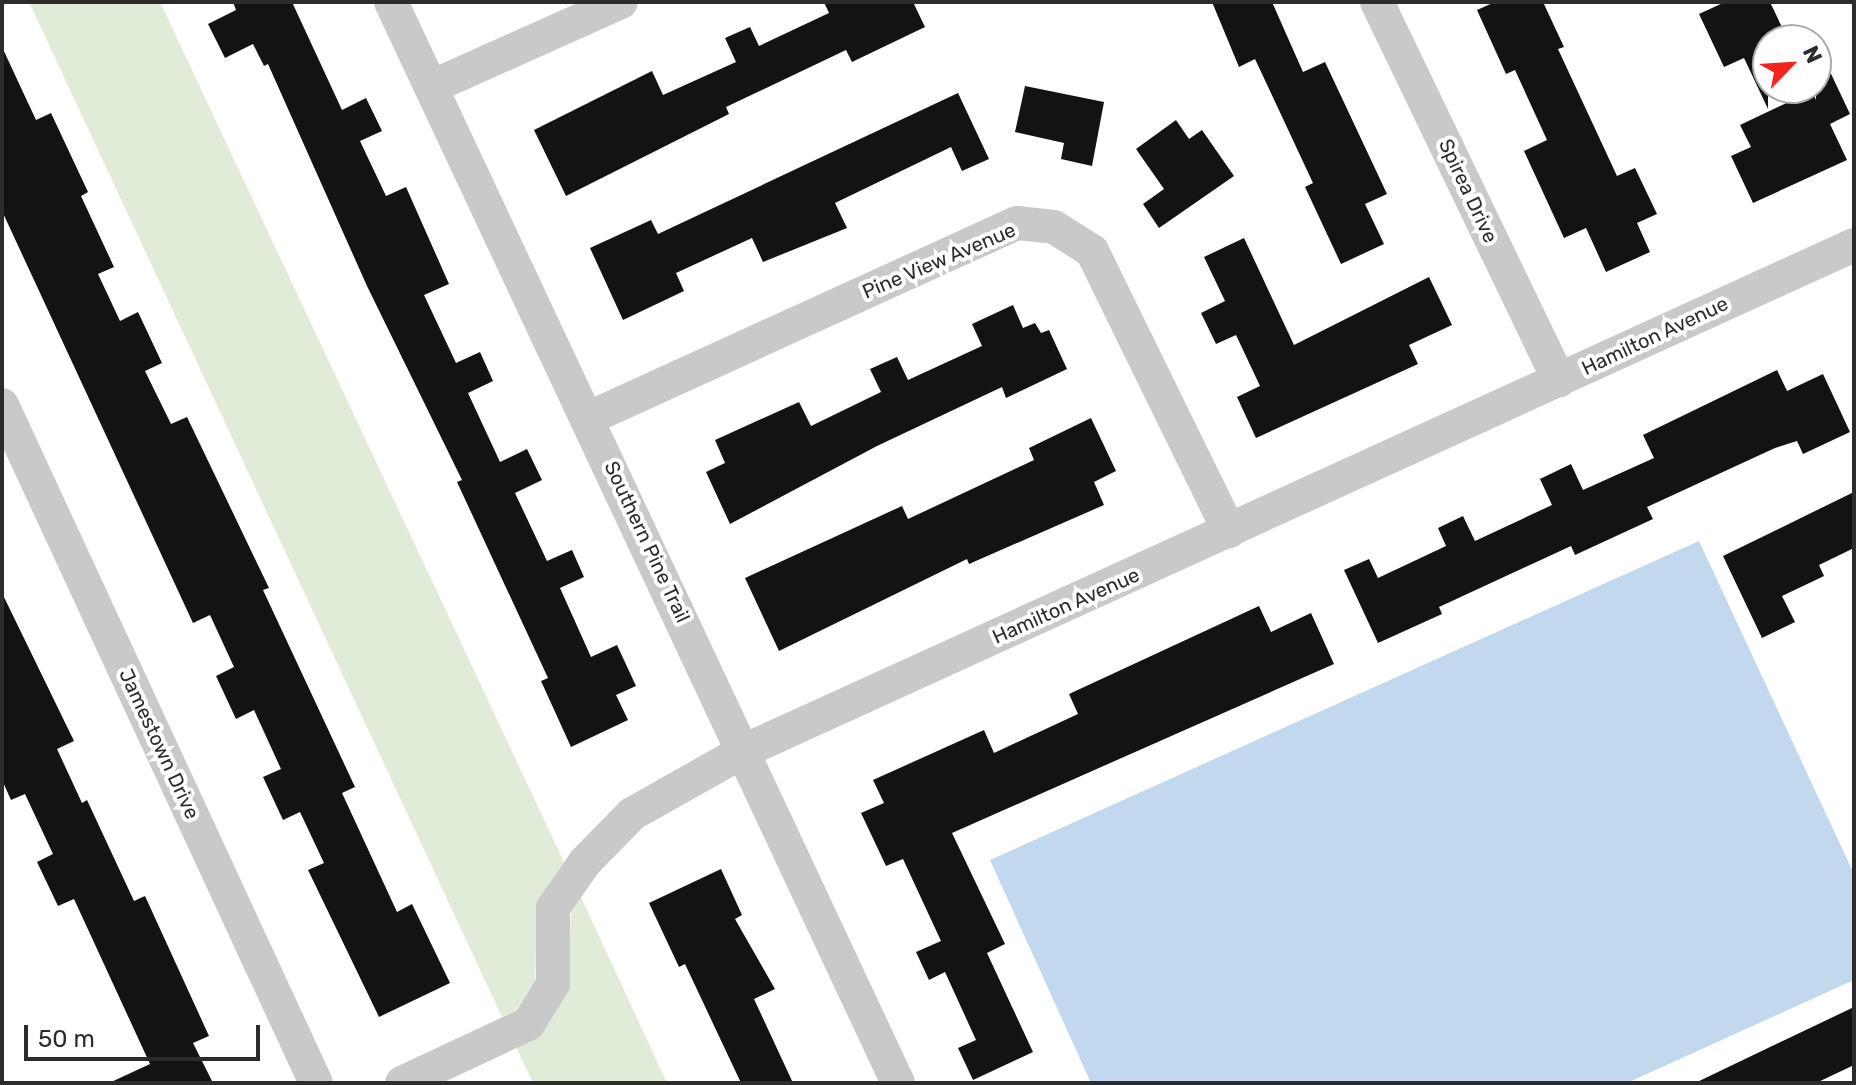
<!DOCTYPE html>
<style>
body{margin:0}
#map{position:relative;width:1856px;height:1085px;overflow:hidden;background:#fff;font-family:Rubik,sans-serif}
div>[style]{position:absolute}
.green>*{inset:0;background:#e1ecd8}
.water>*{inset:0;background:#c2d8ee}
.building>*{inset:0;background:#131313}
.minor>*{height:34px;margin:-17px;padding:0 17px;transform-origin:17px;border-radius:17px;background:#c9c9c9}
span{translate:-50% -50%;white-space:nowrap;text-align:center;line-height:1.15;-webkit-text-stroke:8px #fff;paint-order:stroke}
.street-label{font-size:20px;color:#2c2c2c}
.frame{position:absolute;inset:0;border:4px solid #2c2c2c;pointer-events:none}
.north{position:absolute;left:1752px;top:24px;width:80px;height:80px;box-sizing:border-box;background:#fff;border:2px solid #ababab;border-radius:50%;rotate:65deg;font-size:22px;font-weight:700;line-height:32px;text-align:center;color:#2c2c2c}
.north::after{content:'';display:block;margin:auto;width:28px;height:36px;background:#f3241e;clip-path:polygon(50% 0,100% 100%,50% 72%,0 100%)}
.scale{position:absolute;left:24px;top:1025px;width:236px;height:36px;box-sizing:border-box;border:4px solid #2c2c2c;border-top:0;padding-left:10px;font-size:24px;line-height:28px;white-space:nowrap;color:#2c2c2c;-webkit-text-stroke:6px #fff;paint-order:stroke}
</style>
<div id="map">
<div class="green">
<div style="clip-path:polygon(29px 2px,160px 2px,564px 862px,538px 901px,535px 981px,515px 1011px,502px 1017px)"></div>
<div style="clip-path:polygon(581px 897px,667px 1083px,533px 1083px,516px 1047px,543px 1031px,568px 992px,571px 912px)"></div>
</div>
<div class="water">
<div style="clip-path:polygon(1699px 541px,1854px 874px,1854px 980px,1627px 1083px,1091px 1083px,990px 860px)"></div>
</div>
<div class="building">
<div style="clip-path:polygon(233px 2px,292px 2px,342px 110px,366px 98px,382px 131px,360px 141px,386px 196px,406px 187px,449px 284px,424px 295px,456px 363px,480px 352px,493px 381px,468px 393px,500px 462px,527px 449px,542px 480px,515px 493px,547px 561px,572px 550px,584px 577px,560px 588px,591px 657px,617px 645px,636px 686px,616px 695px,628px 720px,571px 747px,541px 681px,548px 678px,457px 482px,462px 480px,367px 286px,268px 64px,264px 66px,253px 44px,225px 58px,208px 24px,236px 10px)"></div>
<div style="clip-path:polygon(824px 2px,913px 2px,925px 27px,852px 62px,846px 50px,726px 107px,729px 114px,566px 196px,534px 130px,652px 71px,663px 95px,736px 62px,725px 38px,750px 27px,759px 46px,829px 13px)"></div>
<div style="clip-path:polygon(1212px 2px,1272px 2px,1303px 72px,1325px 62px,1387px 194px,1365px 204px,1384px 244px,1341px 264px,1305px 187px,1313px 183px,1255px 59px,1239px 67px)"></div>
<div style="clip-path:polygon(1495px 2px,1543px 2px,1564px 47px,1558px 49px,1617px 176px,1635px 168px,1657px 214px,1637px 223px,1650px 252px,1606px 272px,1586px 228px,1564px 238px,1524px 151px,1547px 140px,1515px 70px,1506px 74px,1477px 10px)"></div>
<div style="clip-path:polygon(1725px 2px,1770px 2px,1788px 40px,1768px 40px,1768px 109px,1744px 58px,1724px 67px,1699px 14px)"></div>
<div style="clip-path:polygon(1816px 42px,1850px 114px,1830px 124px,1847px 160px,1753px 203px,1731px 156px,1751px 147px,1740px 125px,1812px 91px,1816px 100px)"></div>
<div style="clip-path:polygon(2px 47px,36px 120px,51px 113px,88px 192px,81px 196px,114px 267px,98px 274px,120px 321px,138px 312px,162px 363px,145px 371px,171px 424px,187px 417px,269px 588px,263px 590px,355px 787px,342px 793px,397px 912px,412px 904px,450px 983px,379px 1017px,308px 870px,324px 863px,300px 812px,283px 820px,263px 777px,281px 769px,254px 710px,236px 719px,216px 676px,234px 667px,210px 615px,193px 623px,2px 211px)"></div>
<div style="clip-path:polygon(1025px 86px,1104px 102px,1092px 166px,1061px 159px,1064px 143px,1015px 132px)"></div>
<div style="clip-path:polygon(958px 93px,989px 159px,962px 171px,951px 147px,835px 203px,847px 228px,763px 262px,752px 238px,676px 273px,684px 291px,623px 320px,590px 248px,651px 220px,658px 234px)"></div>
<div style="clip-path:polygon(1176px 120px,1189px 139px,1202px 130px,1234px 176px,1159px 228px,1143px 204px,1164px 189px,1136px 149px)"></div>
<div style="clip-path:polygon(1244px 238px,1294px 345px,1429px 277px,1452px 325px,1409px 345px,1418px 364px,1256px 438px,1237px 397px,1260px 386px,1236px 335px,1216px 344px,1201px 313px,1225px 301px,1204px 257px)"></div>
<div style="clip-path:polygon(1013px 305px,1023px 328px,1035px 323px,1041px 333px,1049px 330px,1067px 369px,1006px 398px,1002px 387px,877px 446px,730px 524px,706px 472px,725px 463px,715px 440px,799px 402px,811px 426px,881px 392px,870px 369px,897px 357px,908px 380px,982px 346px,972px 324px)"></div>
<div style="clip-path:polygon(1777px 370px,1787px 391px,1823px 374px,1850px 432px,1803px 454px,1797px 441px,1775px 448px,1647px 507px,1653px 519px,1575px 555px,1571px 546px,1439px 607px,1442px 614px,1378px 643px,1344px 570px,1369px 559px,1378px 578px,1446px 546px,1438px 528px,1463px 516px,1475px 541px,1552px 505px,1540px 479px,1571px 464px,1583px 490px,1654px 458px,1643px 435px)"></div>
<div style="clip-path:polygon(1091px 418px,1116px 471px,1094px 482px,1104px 505px,969px 564px,967px 559px,779px 651px,745px 578px,902px 506px,908px 519px,1034px 460px,1029px 448px)"></div>
<div style="clip-path:polygon(1854px 492px,1854px 548px,1819px 565px,1824px 576px,1782px 596px,1795px 622px,1762px 638px,1723px 556px)"></div>
<div style="clip-path:polygon(2px 593px,74px 741px,57px 749px,82px 803px,87px 800px,134px 901px,145px 896px,209px 1036px,193px 1043px,213px 1083px,109px 1083px,150px 1064px,74px 899px,58px 906px,37px 862px,53px 854px,25px 794px,11px 800px,2px 780px)"></div>
<div style="clip-path:polygon(1259px 606px,1271px 632px,1311px 613px,1334px 664px,952px 833px,1005px 944px,987px 953px,1033px 1052px,973px 1080px,958px 1048px,976px 1040px,945px 972px,929px 980px,916px 952px,941px 941px,903px 859px,886px 866px,861px 813px,884px 803px,873px 780px,984px 730px,994px 753px,1078px 714px,1069px 694px)"></div>
<div style="clip-path:polygon(721px 869px,742px 915px,735px 919px,775px 989px,754px 999px,793px 1083px,741px 1083px,685px 964px,679px 967px,649px 903px)"></div>
<div style="clip-path:polygon(1854px 1007px,1854px 1065px,1816px 1083px,1695px 1083px)"></div>
</div>
<div class="minor">
<div style="left:391px;top:2px;width:1194px;rotate:64.87deg"></div>
<div style="left:1377px;top:2px;width:420px;rotate:64.3deg"></div>
<div style="left:431px;top:87px;width:208px;rotate:-24.1deg"></div>
<div style="left:2px;top:405px;width:747px;rotate:65.15deg"></div>
<div style="left:589px;top:418px;width:470px;rotate:-24.5deg"></div>
<div style="left:1017px;top:223px;width:37px;rotate:6deg"></div>
<div style="left:1054px;top:227px;width:45px;rotate:32.3deg"></div>
<div style="left:1092px;top:251px;width:312px;rotate:63.9deg"></div>
<div style="left:402px;top:1083px;width:139px;rotate:-25.1deg"></div>
<div style="left:528px;top:1024px;width:47px;rotate:-58deg"></div>
<div style="left:553px;top:984px;width:76px;rotate:-90deg"></div>
<div style="left:553px;top:908px;width:56px;rotate:-55.2deg"></div>
<div style="left:585px;top:862px;width:67px;rotate:-45.6deg"></div>
<div style="left:632px;top:814px;width:129px;rotate:-29.4deg"></div>
<div style="left:744px;top:751px;width:1220px;rotate:-24.51deg"></div>
</div>
<div class="street-label">
<span style="left:1468px;top:191px;rotate:65deg">Spirea Drive</span>
<span style="left:939px;top:261px;rotate:-23deg">Pine View Avenue</span>
<span style="left:1655px;top:336px;rotate:-25deg">Hamilton Avenue</span>
<span style="left:647px;top:542px;rotate:65deg">Southern Pine Trail</span>
<span style="left:1066px;top:606px;rotate:-24deg">Hamilton Avenue</span>
<span style="left:159px;top:744px;rotate:65deg">Jamestown Drive</span>
</div>
<div class="frame"></div>
<div class="north">N</div>
<div class="scale">50 m</div>
</div>
